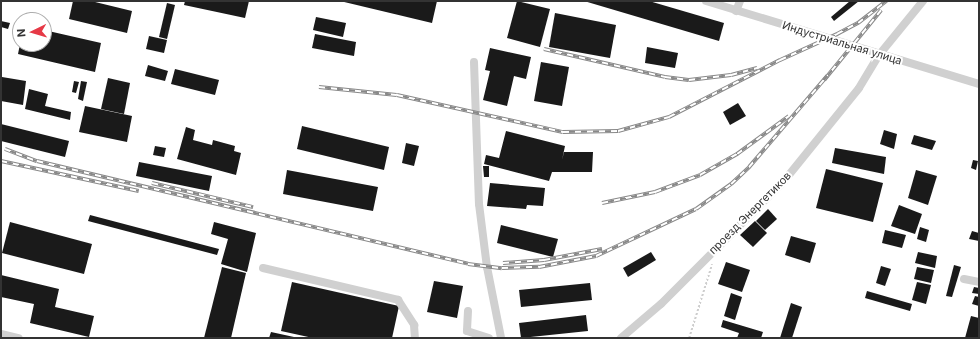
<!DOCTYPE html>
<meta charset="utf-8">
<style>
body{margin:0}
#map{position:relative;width:980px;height:339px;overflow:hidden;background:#fff;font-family:Inter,sans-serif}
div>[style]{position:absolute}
.building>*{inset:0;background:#1a1a1a}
.path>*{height:1.5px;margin-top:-0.75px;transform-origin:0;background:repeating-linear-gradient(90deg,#cdcdcd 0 2px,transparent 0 4px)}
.minor>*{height:8px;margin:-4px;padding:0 4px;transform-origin:4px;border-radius:4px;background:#d0d0d0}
.rail>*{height:3.5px;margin-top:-1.75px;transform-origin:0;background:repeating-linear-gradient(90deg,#fff 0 6px,#888 0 12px);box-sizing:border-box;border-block:1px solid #888}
span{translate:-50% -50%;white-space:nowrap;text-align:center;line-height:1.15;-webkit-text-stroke:4px #fff;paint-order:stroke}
.street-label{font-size:11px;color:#333}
.frame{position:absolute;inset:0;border:2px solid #333;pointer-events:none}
.north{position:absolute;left:12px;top:12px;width:40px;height:40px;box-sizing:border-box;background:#fff;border:1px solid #adadad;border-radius:50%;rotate:265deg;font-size:11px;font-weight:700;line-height:16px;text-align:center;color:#333}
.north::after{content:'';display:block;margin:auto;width:14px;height:18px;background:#e63946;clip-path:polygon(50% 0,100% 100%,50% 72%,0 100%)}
</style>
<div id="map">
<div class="building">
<div style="clip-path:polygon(73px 1px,91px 1px,132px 11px,127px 33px,69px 19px)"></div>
<div style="clip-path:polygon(185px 1px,249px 1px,245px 18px,184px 5px)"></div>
<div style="clip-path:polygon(340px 1px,437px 1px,432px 23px)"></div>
<div style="clip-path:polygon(517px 1px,550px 9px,540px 47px,507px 38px)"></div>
<div style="clip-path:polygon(584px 1px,649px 1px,724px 23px,719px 41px)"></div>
<div style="clip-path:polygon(850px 1px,859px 1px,834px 21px,831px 17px)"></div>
<div style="clip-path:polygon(167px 3px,175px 5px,167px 39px,159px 37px)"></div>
<div style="clip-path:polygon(26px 13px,44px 18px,43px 20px,24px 20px)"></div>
<div style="clip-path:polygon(555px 13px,616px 25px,610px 58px,549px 47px)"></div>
<div style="clip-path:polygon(316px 17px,346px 23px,343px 37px,313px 30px)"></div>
<div style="clip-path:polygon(1px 21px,10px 23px,8px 29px,1px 27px)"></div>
<div style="clip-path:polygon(44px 30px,101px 43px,95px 72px,18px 54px,20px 44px,44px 44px)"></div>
<div style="clip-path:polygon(315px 34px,356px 42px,354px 56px,312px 48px)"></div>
<div style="clip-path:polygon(149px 36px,167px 40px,164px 53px,146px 49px)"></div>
<div style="clip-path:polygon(647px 47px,678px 53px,675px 68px,645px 63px)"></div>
<div style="clip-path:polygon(490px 48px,531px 57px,526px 79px,514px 76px,507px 106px,483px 100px,490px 71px,485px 70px)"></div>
<div style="clip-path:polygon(541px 62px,569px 67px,562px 106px,534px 101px)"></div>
<div style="clip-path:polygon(148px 65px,168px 71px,165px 81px,145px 76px)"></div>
<div style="clip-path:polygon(175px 69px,219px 80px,215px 95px,171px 84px)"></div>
<div style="clip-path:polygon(2px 77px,26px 81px,23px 105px,1px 101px)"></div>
<div style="clip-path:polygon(108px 78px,130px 83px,124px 114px,101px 109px)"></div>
<div style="clip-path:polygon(74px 81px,79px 82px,76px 93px,72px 92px)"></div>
<div style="clip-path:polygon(81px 81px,87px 82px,83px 101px,78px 99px)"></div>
<div style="clip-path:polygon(29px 89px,48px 94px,45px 106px,71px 112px,70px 120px,25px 109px)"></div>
<div style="clip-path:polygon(738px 103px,746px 116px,730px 125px,723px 112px)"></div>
<div style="clip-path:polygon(85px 106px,132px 116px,127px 142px,79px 132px)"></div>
<div style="clip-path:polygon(1px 124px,69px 141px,65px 157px,1px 141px)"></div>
<div style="clip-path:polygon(302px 126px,389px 147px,384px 170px,297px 149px)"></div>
<div style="clip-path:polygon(186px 127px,195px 130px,193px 140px,212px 145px,213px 140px,235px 146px,234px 151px,241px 153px,236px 175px,177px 159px)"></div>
<div style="clip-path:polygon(884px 130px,897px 134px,894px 149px,880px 144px)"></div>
<div style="clip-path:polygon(506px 131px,565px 146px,562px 160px,564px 152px,593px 152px,592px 172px,552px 172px,549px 181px,484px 164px,486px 155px,499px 158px)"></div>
<div style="clip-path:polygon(914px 135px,936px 141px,932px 150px,911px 144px)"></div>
<div style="clip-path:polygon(406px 143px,419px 146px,414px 166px,402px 163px)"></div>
<div style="clip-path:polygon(155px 146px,166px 148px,164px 157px,153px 155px)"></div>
<div style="clip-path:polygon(835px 148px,886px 157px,884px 174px,832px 163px)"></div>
<div style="clip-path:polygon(973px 160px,978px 161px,976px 170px,971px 168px)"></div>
<div style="clip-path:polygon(139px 162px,212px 176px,209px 191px,136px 176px)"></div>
<div style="clip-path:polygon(483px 166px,489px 166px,489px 177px,484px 177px)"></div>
<div style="clip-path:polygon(826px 169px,883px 183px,873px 222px,816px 208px)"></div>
<div style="clip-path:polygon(287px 170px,378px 187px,373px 211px,283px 194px)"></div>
<div style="clip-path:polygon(916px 170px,937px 176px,928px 205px,908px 198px)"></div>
<div style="clip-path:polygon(490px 183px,545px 188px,543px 206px,527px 205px,526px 209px,487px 206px)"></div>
<div style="clip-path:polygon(899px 205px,922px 214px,915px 234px,891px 226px)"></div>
<div style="clip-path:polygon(768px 209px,777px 219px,765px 230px,756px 221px)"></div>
<div style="clip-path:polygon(90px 215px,219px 249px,217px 255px,88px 221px)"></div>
<div style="clip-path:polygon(755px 221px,767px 233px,753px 247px,740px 235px)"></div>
<div style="clip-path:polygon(10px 222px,92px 244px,84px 274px,2px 253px)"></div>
<div style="clip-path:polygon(214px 222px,256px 233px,247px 272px,221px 264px,228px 239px,211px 234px)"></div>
<div style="clip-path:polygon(501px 225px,558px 239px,553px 257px,497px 243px)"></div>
<div style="clip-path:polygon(920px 227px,929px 230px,926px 242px,917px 239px)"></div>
<div style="clip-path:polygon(885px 230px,906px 235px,902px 248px,882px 243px)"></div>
<div style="clip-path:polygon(972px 231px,979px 233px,979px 241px,969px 239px)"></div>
<div style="clip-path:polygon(791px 236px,816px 243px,810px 263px,785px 255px)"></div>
<div style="clip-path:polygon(651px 252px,656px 260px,628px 277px,623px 268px)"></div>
<div style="clip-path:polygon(918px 252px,937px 256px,935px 268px,915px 263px)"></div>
<div style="clip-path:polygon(726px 262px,750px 270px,742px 292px,718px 284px)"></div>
<div style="clip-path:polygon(954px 265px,961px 267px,952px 297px,946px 296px)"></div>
<div style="clip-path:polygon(881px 266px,891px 269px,885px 286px,876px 283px)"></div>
<div style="clip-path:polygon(222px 267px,246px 273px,231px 338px,204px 338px)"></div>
<div style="clip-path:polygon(917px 267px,934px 270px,931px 283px,914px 279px)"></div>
<div style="clip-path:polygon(1px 275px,59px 289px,55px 307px,94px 316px,89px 337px,30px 323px,34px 304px,1px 297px)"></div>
<div style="clip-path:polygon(434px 281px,463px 286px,457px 318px,427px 312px)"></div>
<div style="clip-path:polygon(292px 282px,399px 306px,392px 338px,313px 338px,281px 331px)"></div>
<div style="clip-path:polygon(917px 282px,931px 285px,926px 304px,912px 300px)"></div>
<div style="clip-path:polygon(590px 283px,592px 300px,521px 307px,519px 290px)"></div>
<div style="clip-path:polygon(974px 287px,979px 288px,979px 294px,972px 293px)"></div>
<div style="clip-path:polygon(867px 291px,912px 304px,910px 311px,865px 298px)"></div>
<div style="clip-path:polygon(731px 293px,742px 297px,735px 320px,724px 316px)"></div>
<div style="clip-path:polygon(975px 296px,979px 297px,979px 306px,972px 304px)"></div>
<div style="clip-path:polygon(791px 303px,802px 307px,792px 338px,780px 338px)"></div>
<div style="clip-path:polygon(586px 315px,588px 331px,521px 338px,519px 323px)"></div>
<div style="clip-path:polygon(971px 316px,979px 318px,979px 338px,965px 338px)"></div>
<div style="clip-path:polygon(723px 320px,763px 332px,761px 338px,737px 338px,739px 333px,721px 327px)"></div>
<div style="clip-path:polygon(271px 332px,294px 337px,294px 338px,269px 338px)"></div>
</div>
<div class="path">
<div style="left:689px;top:338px;width:77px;rotate:-72.7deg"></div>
</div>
<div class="minor">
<div style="left:706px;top:1px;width:285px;rotate:16.9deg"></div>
<div style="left:736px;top:11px;width:11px;rotate:-68deg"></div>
<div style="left:474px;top:62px;width:142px;rotate:88deg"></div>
<div style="left:479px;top:204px;width:64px;rotate:82.8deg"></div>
<div style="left:487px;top:267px;width:72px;rotate:78.8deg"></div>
<div style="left:263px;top:268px;width:139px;rotate:13.3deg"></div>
<div style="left:398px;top:300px;width:30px;rotate:57deg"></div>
<div style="left:414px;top:325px;width:13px;rotate:86deg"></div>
<div style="left:964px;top:279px;width:15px;rotate:11deg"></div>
<div style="left:468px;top:311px;width:20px;rotate:93deg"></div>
<div style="left:467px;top:331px;width:23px;rotate:18deg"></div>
<div style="left:1px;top:334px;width:18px;rotate:13deg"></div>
<div style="left:621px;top:338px;width:52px;rotate:-40.4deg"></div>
<div style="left:661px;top:304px;width:174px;rotate:-45deg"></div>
<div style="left:784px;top:181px;width:119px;rotate:-51.1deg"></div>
<div style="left:859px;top:88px;width:39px;rotate:-59deg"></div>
<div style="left:879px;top:55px;width:70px;rotate:-50.8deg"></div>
</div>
<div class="rail">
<div style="left:544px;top:49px;width:124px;rotate:13deg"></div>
<div style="left:665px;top:77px;width:24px;rotate:7deg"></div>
<div style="left:689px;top:80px;width:42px;rotate:-6.8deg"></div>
<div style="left:731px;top:75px;width:27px;rotate:-15deg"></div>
<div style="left:824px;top:80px;width:90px;rotate:-50.8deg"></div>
<div style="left:319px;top:87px;width:78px;rotate:5.9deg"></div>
<div style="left:397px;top:95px;width:170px;rotate:12.6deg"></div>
<div style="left:563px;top:132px;width:55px;rotate:-1deg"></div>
<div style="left:618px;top:131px;width:53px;rotate:-15.4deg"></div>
<div style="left:669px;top:117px;width:125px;rotate:-27.2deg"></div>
<div style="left:780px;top:60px;width:63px;rotate:-24.5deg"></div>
<div style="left:837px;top:34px;width:24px;rotate:-28deg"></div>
<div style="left:858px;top:23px;width:36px;rotate:-38deg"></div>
<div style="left:5px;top:149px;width:34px;rotate:21deg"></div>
<div style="left:37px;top:161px;width:443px;rotate:13.4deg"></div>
<div style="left:468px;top:264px;width:34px;rotate:7deg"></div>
<div style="left:502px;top:268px;width:37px;rotate:-2deg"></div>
<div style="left:539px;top:267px;width:58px;rotate:-10.9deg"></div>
<div style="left:596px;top:256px;width:110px;rotate:-25.2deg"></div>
<div style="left:696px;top:209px;width:43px;rotate:-35.5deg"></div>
<div style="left:731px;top:184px;width:25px;rotate:-43deg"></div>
<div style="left:749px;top:167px;width:120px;rotate:-49.4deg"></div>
<div style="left:1px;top:161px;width:141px;rotate:12.3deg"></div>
<div style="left:152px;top:183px;width:104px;rotate:13.4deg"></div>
<div style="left:602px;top:203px;width:54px;rotate:-11.7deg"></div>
<div style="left:655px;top:192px;width:48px;rotate:-20.7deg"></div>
<div style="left:700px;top:175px;width:43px;rotate:-29.6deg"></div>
<div style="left:737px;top:154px;width:64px;rotate:-36.2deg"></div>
<div style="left:503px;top:263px;width:41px;rotate:-4.2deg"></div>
<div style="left:544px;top:260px;width:59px;rotate:-10.7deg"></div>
</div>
<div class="street-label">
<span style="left:842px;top:43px;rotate:17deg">Индустриальная улица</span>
<span style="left:750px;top:213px;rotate:-45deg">проезд Энергетиков</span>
</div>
<div class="frame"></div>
<div class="north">N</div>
</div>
